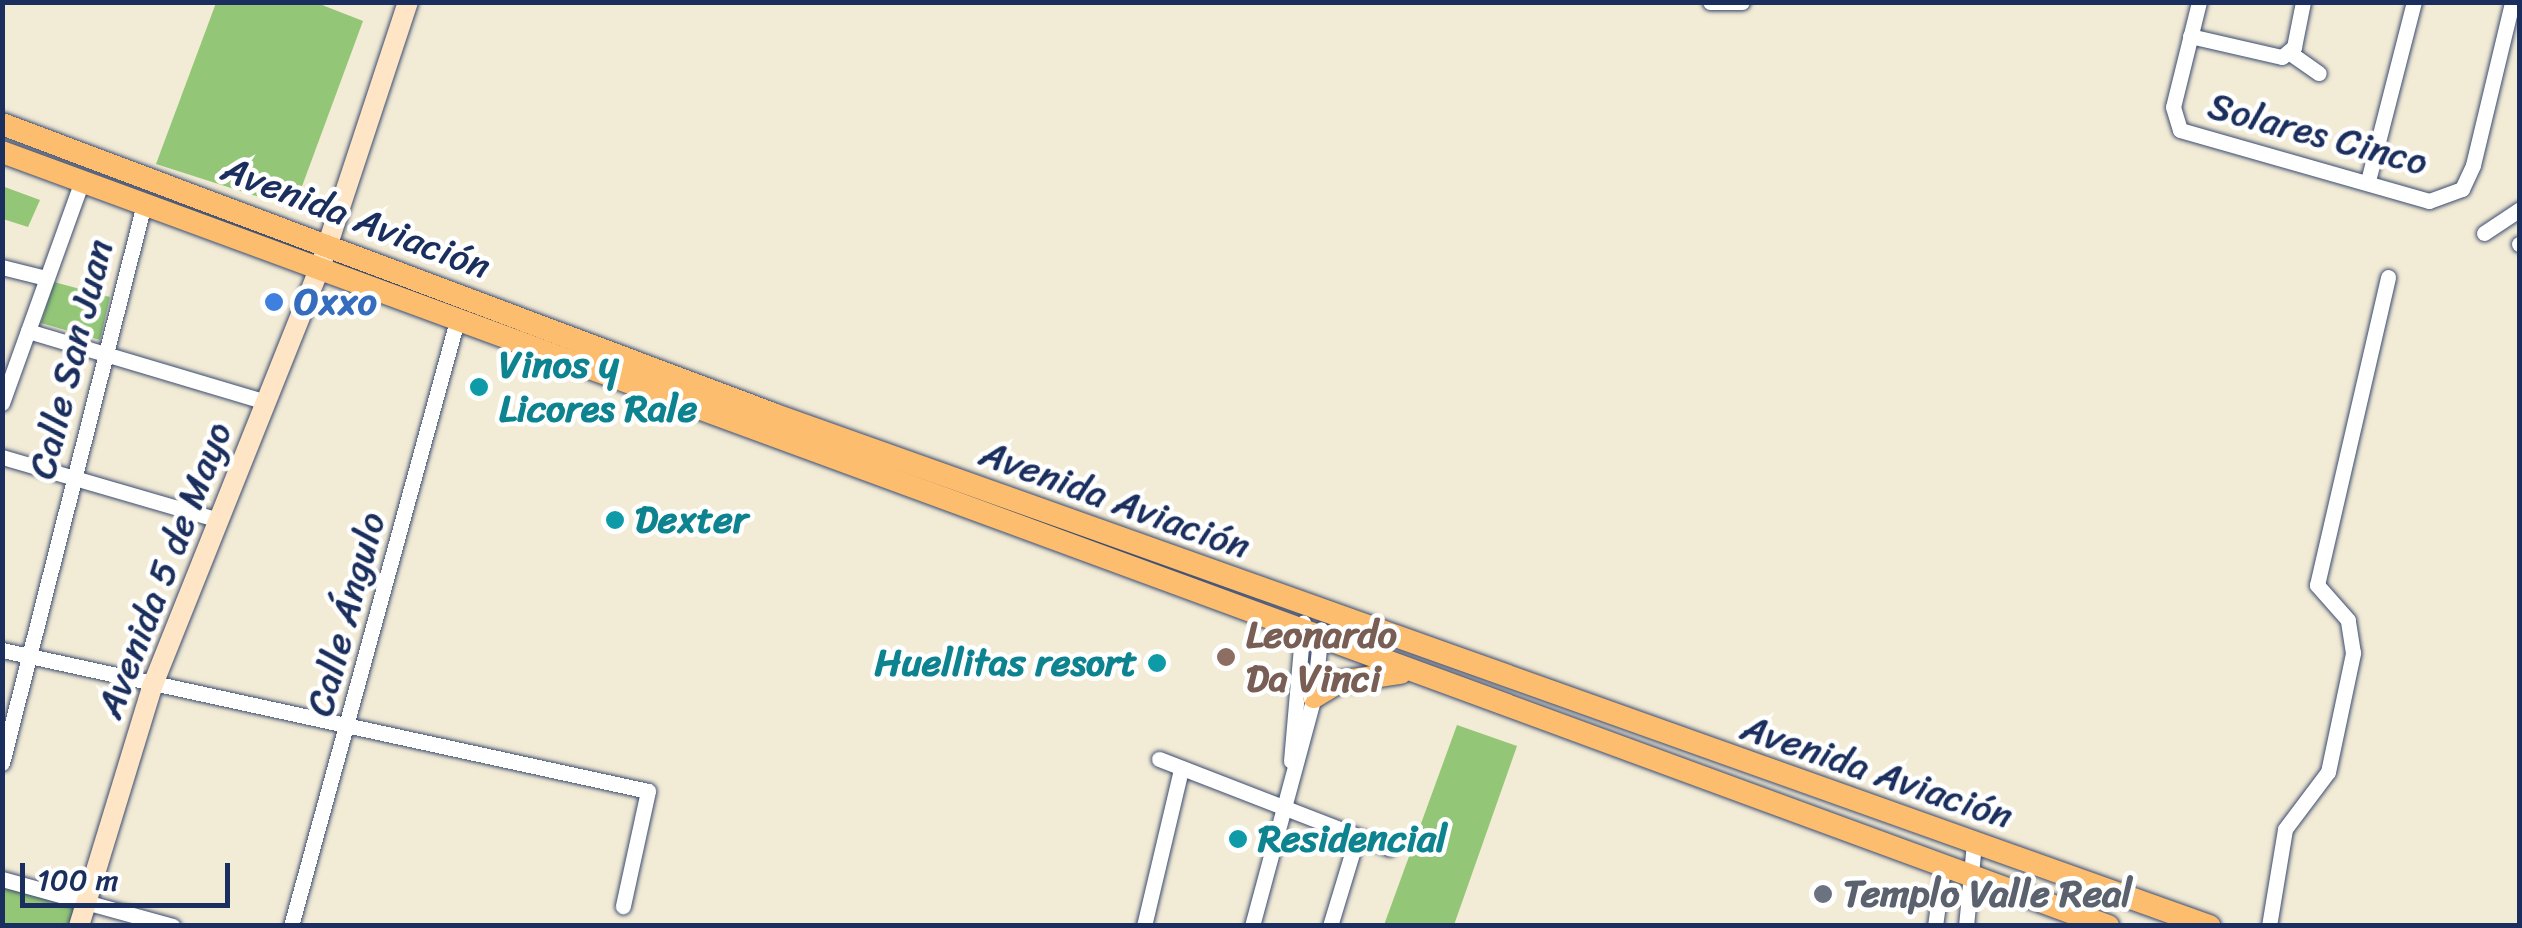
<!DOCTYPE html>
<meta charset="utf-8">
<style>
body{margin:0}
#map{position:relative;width:2522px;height:928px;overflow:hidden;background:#f2ebd5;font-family:Sriracha,sans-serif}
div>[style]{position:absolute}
.green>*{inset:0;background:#93c677}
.roads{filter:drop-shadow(0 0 2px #3b4b70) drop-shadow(0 0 2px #3b4b70)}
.minor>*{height:15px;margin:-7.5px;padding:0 7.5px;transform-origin:7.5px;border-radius:7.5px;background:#fff}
.secondary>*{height:20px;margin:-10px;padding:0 10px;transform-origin:10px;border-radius:10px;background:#fee5c5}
.primary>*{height:22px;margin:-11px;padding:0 11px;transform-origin:11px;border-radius:11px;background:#fcbd6e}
.dots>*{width:28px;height:28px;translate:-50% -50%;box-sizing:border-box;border:5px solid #fff;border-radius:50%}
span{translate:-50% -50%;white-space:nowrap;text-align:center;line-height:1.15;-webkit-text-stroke:9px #fff;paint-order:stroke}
.street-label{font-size:38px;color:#1b2f5e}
.shop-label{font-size:38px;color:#366cbe;font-weight:700}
.left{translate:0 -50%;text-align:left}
.culture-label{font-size:38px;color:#0d838f;font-weight:700}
.right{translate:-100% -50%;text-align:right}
.education-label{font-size:38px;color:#785e54;font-weight:700}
.worship-label{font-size:38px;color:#5b616d;font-weight:700}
.frame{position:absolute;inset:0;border:5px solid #1b2f5e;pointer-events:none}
.scale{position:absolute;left:20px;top:863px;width:210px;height:45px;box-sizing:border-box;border:5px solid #1b2f5e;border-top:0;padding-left:12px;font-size:30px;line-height:35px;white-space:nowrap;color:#1b2f5e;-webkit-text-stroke:8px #fff;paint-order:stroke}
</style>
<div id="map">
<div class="green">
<div style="clip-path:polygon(216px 3px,317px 3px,363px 21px,294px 208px,156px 164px)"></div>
<div style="clip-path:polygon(2px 186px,40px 200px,28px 227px,3px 219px)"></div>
<div style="clip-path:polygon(54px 282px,110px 297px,100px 340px,41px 323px)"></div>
<div style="clip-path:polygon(1457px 725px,1517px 746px,1454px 925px,1384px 925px)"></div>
<div style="clip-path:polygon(2px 885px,79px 906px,74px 925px,3px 925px)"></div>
</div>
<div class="roads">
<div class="minor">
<div style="left:1710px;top:2px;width:32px"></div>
<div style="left:2199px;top:2px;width:108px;rotate:103.9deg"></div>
<div style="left:2173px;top:107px;width:24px;rotate:73deg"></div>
<div style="left:2180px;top:130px;width:259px;rotate:15.9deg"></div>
<div style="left:2429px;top:201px;width:35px;rotate:-20deg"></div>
<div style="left:2462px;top:189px;width:26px;rotate:-65deg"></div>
<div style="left:2473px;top:165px;width:168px;rotate:-76.5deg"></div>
<div style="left:2190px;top:36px;width:94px;rotate:12.9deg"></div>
<div style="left:2282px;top:57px;width:16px;rotate:-40deg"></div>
<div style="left:2294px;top:47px;width:46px;rotate:-78.7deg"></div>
<div style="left:2290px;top:53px;width:35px;rotate:35deg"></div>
<div style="left:2369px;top:177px;width:181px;rotate:-75.6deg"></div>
<div style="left:2484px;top:233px;width:43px;rotate:-33.7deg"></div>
<div style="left:2519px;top:244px;width:1px"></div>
<div style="left:2px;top:267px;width:45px;rotate:14deg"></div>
<div style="left:28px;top:331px;width:248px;rotate:16.6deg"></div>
<div style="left:2px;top:403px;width:236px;rotate:-70.2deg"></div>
<div style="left:2px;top:457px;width:226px;rotate:16.2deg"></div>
<div style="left:2px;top:650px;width:661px;rotate:12.31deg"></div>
<div style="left:648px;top:791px;width:118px;rotate:102.3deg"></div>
<div style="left:1159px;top:759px;width:247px;rotate:21.2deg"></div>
<div style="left:1291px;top:761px;width:139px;rotate:-85deg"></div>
<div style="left:2px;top:763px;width:577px;rotate:-75.75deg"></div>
<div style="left:2px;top:879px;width:177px;rotate:15.4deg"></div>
<div style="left:291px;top:926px;width:631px;rotate:-74.67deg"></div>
<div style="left:1144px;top:926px;width:161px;rotate:-76.7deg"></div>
<div style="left:1252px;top:926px;width:237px;rotate:-74.9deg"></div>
<div style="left:1314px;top:697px;width:68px;rotate:-84.1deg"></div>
<div style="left:1330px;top:926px;width:93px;rotate:-73.1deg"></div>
<div style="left:1935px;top:926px;width:59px;rotate:-82.1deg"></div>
<div style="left:1966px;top:926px;width:83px;rotate:-84.5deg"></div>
<div style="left:2269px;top:926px;width:98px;rotate:-80.6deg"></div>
<div style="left:2285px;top:829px;width:71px;rotate:-53deg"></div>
<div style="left:2328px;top:772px;width:122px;rotate:-78.1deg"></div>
<div style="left:2353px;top:653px;width:33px;rotate:-99deg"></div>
<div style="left:2348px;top:620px;width:47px;rotate:-131.5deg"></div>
<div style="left:2317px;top:585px;width:316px;rotate:-77deg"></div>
</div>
<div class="secondary">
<div style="left:79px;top:926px;width:250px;rotate:-73deg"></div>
<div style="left:152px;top:687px;width:451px;rotate:-68.2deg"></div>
<div style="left:320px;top:268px;width:280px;rotate:-71.7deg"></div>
</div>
<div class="primary">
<div style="left:2px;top:124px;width:824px;rotate:20.61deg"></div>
<div style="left:773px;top:414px;width:1525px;rotate:19.62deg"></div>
<div style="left:2px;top:152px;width:2244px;rotate:20.18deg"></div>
<div style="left:1314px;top:697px;width:29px;rotate:-31deg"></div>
<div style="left:1339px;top:682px;width:62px;rotate:-8.4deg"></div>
</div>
</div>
<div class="dots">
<div style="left:274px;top:302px;background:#3f7fe0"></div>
<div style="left:479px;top:387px;background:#0f9aa8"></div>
<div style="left:615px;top:520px;background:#0f9aa8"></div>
<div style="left:1226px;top:657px;background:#8d6e63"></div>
<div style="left:1157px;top:663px;background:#0f9aa8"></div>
<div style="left:1238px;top:839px;background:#0f9aa8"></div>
<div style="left:1823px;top:894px;background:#6b7280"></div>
</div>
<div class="street-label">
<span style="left:2318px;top:134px;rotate:15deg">Solares Cinco</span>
<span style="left:356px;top:218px;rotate:21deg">Avenida Aviación</span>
<span style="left:71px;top:359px;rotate:-76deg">Calle San Juan</span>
<span style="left:1115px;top:500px;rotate:20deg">Avenida Aviación</span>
<span style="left:164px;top:570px;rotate:-69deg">Avenida 5 de Mayo</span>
<span style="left:346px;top:614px;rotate:-75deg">Calle Ángulo</span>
<span style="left:1877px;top:772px;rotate:19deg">Avenida Aviación</span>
</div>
<div class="shop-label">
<span class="left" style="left:294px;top:302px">Oxxo</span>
</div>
<div class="culture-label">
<span class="left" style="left:499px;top:387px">Vinos y<br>Licores Rale</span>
<span class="left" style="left:635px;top:520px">Dexter</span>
<span class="right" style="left:1137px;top:663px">Huellitas resort</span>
<span class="left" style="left:1258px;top:839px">Residencial</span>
</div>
<div class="education-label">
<span class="left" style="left:1246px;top:657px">Leonardo<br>Da Vinci</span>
</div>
<div class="worship-label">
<span class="left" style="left:1843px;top:894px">Templo Valle Real</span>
</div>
<div class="frame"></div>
<div class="scale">100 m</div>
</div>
